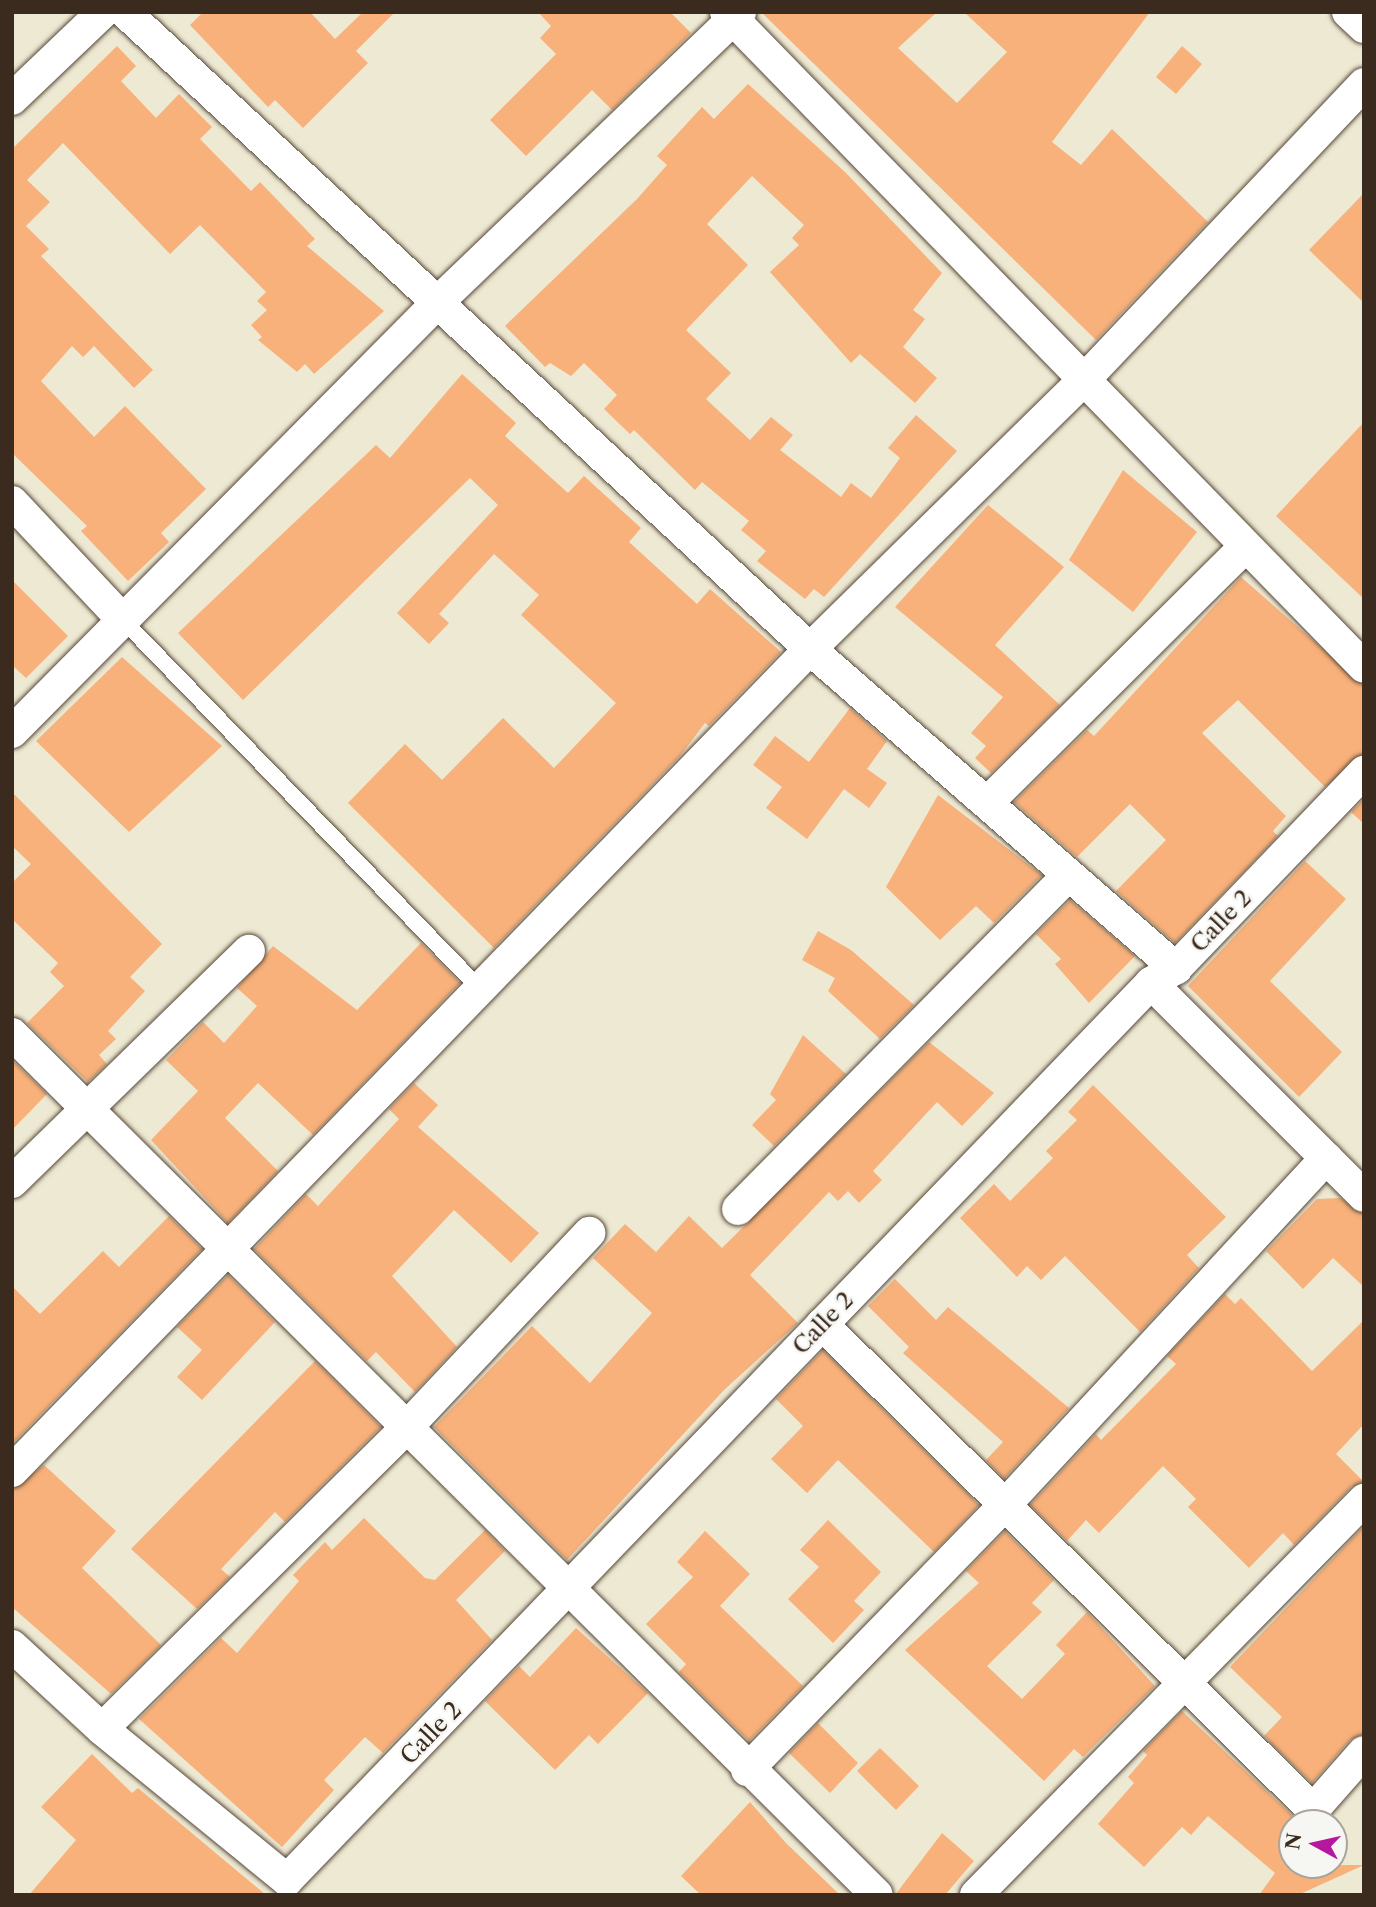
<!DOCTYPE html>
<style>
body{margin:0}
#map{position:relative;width:1376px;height:1907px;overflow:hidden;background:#eee9d3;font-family:"Libre Caslon Text",serif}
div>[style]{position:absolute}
.building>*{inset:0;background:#f8b17b}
.roads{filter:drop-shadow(0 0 2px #564739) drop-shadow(0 0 2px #564739)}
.service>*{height:16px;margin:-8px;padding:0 8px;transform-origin:8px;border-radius:8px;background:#fff}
.minor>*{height:32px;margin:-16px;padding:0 16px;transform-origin:16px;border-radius:16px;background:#fff}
span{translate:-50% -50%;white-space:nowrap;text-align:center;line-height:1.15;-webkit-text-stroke:5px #f6f6f2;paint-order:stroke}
.street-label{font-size:23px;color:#3b2a1e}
.frame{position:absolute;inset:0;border:14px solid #3b2a1e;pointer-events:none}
.north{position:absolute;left:1278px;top:1809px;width:70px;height:70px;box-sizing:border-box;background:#f6f6f2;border:2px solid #aba49d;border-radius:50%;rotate:278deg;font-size:19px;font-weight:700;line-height:28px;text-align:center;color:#3b2a1e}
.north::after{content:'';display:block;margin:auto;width:24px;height:32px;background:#b5179e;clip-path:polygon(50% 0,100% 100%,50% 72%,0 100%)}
</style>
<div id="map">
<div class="building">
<div style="clip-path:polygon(203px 12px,310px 12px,335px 39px,363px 12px,394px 13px,356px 51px,368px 63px,303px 128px,275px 100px,268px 107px,190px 25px)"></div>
<div style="clip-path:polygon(538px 12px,670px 12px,691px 33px,612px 110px,592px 90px,526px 156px,490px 120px,556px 54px,540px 38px,551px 26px)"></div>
<div style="clip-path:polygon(761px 12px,937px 12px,898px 48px,957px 103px,1007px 52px,964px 12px,1150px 12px,1052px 142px,1081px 165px,1112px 129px,1208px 222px,1096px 340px)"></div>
<div style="clip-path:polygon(117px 46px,136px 66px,121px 81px,156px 118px,179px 94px,212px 127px,200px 139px,251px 191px,260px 182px,315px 239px,307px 246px,384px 311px,314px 374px,305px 364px,297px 372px,258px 340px,262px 337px,251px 325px,267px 310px,257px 301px,266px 292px,200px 225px,170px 254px,63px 143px,27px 180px,50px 202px,26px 226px,49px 249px,41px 256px,153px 370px,134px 388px,94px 346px,83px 357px,72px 346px,41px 381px,94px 437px,125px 406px,206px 489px,161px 533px,169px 542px,128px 581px,81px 531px,87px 526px,12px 453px,12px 149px)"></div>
<div style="clip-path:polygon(1182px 46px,1202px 64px,1176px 94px,1156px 77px)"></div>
<div style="clip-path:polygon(748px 84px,845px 172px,942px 273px,913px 310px,925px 319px,903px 347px,937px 378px,915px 403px,860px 354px,851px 363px,770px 272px,799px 245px,792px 238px,804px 225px,752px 176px,707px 224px,748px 265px,686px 330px,731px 373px,706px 399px,750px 440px,771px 417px,793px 435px,780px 450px,841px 497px,851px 483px,871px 498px,900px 458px,888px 448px,916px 415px,957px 451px,824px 597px,814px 589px,805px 599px,757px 561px,766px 551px,741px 530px,749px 521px,702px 482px,695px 490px,634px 430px,630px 434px,604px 409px,617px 395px,584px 363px,571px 376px,550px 363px,545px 367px,505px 326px,637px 199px,667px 165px,657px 156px,702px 107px,714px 119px)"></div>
<div style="clip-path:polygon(1364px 193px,1364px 303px,1309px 250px)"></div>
<div style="clip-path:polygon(462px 374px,516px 423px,505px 436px,568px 493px,584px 476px,641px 528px,629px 542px,697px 604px,710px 589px,781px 652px,709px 726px,705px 723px,680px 756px,494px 948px,348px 803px,405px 744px,442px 780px,503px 718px,554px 768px,616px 703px,521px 615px,539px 595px,494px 554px,439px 614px,449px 623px,429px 644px,397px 613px,498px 505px,470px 478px,243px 700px,178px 633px,376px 445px,390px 458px)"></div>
<div style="clip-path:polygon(1364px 422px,1364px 599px,1276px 516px)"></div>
<div style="clip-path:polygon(1123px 470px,1197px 532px,1133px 612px,1069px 560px)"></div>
<div style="clip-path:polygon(988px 505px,1064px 567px,995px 645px,1060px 705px,991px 773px,975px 758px,986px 746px,971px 733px,1003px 697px,895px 607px)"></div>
<div style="clip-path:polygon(1241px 577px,1364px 685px,1364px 754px,1325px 787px,1238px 700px,1202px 733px,1286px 816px,1273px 831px,1278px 836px,1175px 943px,1116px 891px,1166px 840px,1130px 804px,1077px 857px,1014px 802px,1087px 730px,1094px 736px)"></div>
<div style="clip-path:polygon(12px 580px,68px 636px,26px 678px,12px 665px)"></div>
<div style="clip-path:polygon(122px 657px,222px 746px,129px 832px,36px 741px)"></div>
<div style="clip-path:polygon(850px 708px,887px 741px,867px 769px,887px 783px,869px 808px,844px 789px,807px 839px,766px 808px,782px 787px,753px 765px,775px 736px,809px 762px)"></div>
<div style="clip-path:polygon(12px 792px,162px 944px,130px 977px,145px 991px,108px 1031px,116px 1039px,99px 1055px,107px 1064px,88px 1082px,27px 1023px,64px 986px,50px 972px,58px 963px,12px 919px,12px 883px,31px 864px,12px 846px)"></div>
<div style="clip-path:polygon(938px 795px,1042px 875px,994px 923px,976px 906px,940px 940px,886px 887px)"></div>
<div style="clip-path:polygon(1364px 799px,1364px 824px,1351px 812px)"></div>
<div style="clip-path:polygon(1305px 861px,1346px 899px,1270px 981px,1342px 1052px,1299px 1097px,1188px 986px)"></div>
<div style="clip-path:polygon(1070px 900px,1135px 956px,1089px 1003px,1055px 964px,1061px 959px,1036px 934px)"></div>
<div style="clip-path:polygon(818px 931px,851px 950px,914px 1005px,880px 1039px,828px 991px,835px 978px,802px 960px)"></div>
<div style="clip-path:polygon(421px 943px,460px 983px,313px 1135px,258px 1083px,225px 1118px,278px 1171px,228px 1223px,151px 1140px,198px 1091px,166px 1060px,203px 1022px,224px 1043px,257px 1006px,237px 988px,273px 946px,357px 1010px)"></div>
<div style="clip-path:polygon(803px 1035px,846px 1074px,774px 1146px,752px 1125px,776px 1100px,770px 1094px)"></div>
<div style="clip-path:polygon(929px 1042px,994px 1093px,962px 1126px,937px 1102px,873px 1171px,882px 1180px,859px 1203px,848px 1191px,838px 1201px,829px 1192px,750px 1275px,798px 1323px,725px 1389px,567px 1560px,434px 1427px,532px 1326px,590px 1383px,652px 1313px,593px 1258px,625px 1224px,656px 1252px,689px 1216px,722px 1248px)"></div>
<div style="clip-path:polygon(12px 1060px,47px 1094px,12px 1130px)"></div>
<div style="clip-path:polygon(414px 1083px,438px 1105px,418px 1127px,539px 1233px,511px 1263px,454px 1210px,392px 1276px,457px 1347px,415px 1392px,376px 1352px,367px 1361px,254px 1249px,306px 1194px,318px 1206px,399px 1119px,389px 1109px)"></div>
<div style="clip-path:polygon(1093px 1085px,1226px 1217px,1187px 1255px,1199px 1268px,1140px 1332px,1065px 1256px,1041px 1280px,1027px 1266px,1017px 1277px,960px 1218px,994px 1184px,1010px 1201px,1053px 1158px,1046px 1151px,1077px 1120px,1068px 1112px)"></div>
<div style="clip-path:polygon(1340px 1198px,1364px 1214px,1364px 1287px,1333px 1258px,1303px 1289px,1266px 1251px,1317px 1199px)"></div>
<div style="clip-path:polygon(169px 1216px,202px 1249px,12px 1444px,12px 1286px,40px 1314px,103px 1251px,119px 1267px)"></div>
<div style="clip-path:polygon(228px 1275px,275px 1322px,202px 1400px,177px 1377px,202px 1350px,177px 1327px)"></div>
<div style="clip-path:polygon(895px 1279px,936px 1320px,948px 1307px,1069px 1408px,1004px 1479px,986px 1460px,1003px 1442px,903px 1353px,909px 1347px,868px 1306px)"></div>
<div style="clip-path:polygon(1225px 1294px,1235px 1304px,1241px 1298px,1312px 1371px,1364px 1320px,1364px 1424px,1336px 1454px,1364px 1482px,1351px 1487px,1294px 1545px,1283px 1533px,1249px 1568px,1188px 1507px,1196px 1499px,1163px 1466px,1099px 1533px,1086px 1520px,1067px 1541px,1030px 1505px,1096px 1434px,1101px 1440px,1176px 1364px,1167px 1356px)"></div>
<div style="clip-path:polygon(823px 1350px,979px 1505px,934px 1552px,838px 1460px,807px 1493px,771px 1459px,803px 1426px,776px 1399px)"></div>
<div style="clip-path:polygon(315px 1361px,381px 1427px,285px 1522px,275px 1512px,221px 1569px,230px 1577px,197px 1609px,131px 1549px)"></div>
<div style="clip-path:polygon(44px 1465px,116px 1531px,82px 1568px,161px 1645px,111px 1694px,12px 1607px,12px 1490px)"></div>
<div style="clip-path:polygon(364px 1518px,425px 1578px,435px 1580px,485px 1530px,505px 1551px,456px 1600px,492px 1640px,383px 1753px,365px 1737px,324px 1780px,334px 1790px,282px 1847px,139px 1719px,221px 1638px,237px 1653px,299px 1581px,293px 1575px,325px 1542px,332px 1550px)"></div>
<div style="clip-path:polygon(828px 1520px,881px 1572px,854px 1601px,864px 1610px,833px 1643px,788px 1599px,819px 1567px,800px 1550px)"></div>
<div style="clip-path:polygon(1364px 1526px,1364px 1734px,1350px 1740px,1312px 1783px,1264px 1736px,1282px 1717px,1230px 1667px)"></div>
<div style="clip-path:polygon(705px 1531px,750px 1574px,720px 1606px,803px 1686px,749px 1741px,679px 1672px,686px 1664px,646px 1624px,693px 1577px,677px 1562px)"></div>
<div style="clip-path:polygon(1005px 1531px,1054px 1580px,1032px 1603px,1042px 1612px,987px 1666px,1022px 1699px,1065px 1654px,1056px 1645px,1087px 1612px,1155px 1686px,1083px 1757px,1074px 1749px,1044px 1781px,905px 1650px,979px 1583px,966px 1571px)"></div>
<div style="clip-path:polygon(576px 1628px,648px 1693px,598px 1744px,589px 1735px,555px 1770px,485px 1701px,519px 1666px,530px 1677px)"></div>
<div style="clip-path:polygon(1182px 1711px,1294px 1817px,1292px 1865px,1364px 1865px,1298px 1895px,1259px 1895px,1275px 1873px,1208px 1816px,1191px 1835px,1182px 1827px,1144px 1867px,1098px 1824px,1134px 1783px,1128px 1777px,1147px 1755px,1143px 1751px)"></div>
<div style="clip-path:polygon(818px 1723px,858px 1763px,830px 1793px,789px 1753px)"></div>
<div style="clip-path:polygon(880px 1748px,919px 1786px,896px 1810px,857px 1771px)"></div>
<div style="clip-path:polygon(92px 1754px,132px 1793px,138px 1788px,266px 1895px,29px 1895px,76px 1840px,41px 1807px)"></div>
<div style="clip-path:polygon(750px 1802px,786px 1843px,840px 1895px,701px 1895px,681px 1876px)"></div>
<div style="clip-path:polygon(942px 1833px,974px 1861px,945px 1895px,895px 1895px)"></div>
</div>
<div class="roads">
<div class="service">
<div style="left:121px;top:618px;width:516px;rotate:45.94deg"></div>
</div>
<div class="minor">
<div style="left:125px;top:12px;width:935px;rotate:42.92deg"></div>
<div style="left:810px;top:649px;width:486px;rotate:41.1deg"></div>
<div style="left:726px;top:12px;width:914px;rotate:45.75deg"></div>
<div style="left:1348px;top:12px;width:22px;rotate:43deg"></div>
<div style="left:12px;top:99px;width:126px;rotate:-43.7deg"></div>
<div style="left:12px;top:502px;width:159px;rotate:46.8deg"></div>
<div style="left:12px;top:732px;width:604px;rotate:-45.27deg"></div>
<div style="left:437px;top:303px;width:420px;rotate:-43.8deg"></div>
<div style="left:987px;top:803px;width:361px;rotate:-44.8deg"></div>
<div style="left:1151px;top:983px;width:301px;rotate:45deg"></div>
<div style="left:12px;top:1034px;width:1220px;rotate:44.87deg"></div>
<div style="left:12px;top:1182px;width:331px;rotate:-44.3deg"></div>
<div style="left:738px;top:1209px;width:468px;rotate:-45.3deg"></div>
<div style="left:822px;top:1324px;width:691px;rotate:44.71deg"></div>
<div style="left:1313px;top:1810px;width:77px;rotate:-48.7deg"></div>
<div style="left:12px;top:1471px;width:1146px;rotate:-45.85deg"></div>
<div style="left:810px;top:649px;width:385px;rotate:-44.5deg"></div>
<div style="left:1085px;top:379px;width:406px;rotate:-46.6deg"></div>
<div style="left:12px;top:1646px;width:122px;rotate:42.7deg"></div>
<div style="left:102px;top:1729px;width:239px;rotate:39.2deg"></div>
<div style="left:287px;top:1880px;width:1245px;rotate:-46.07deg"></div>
<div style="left:1151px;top:983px;width:29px;rotate:-31deg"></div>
<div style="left:1176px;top:968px;width:272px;rotate:-46.2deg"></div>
<div style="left:102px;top:1729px;width:431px;rotate:-44.7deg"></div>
<div style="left:408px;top:1426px;width:265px;rotate:-46.8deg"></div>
<div style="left:747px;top:1770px;width:370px;rotate:-45.8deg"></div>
<div style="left:1005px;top:1505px;width:473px;rotate:-47.2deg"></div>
<div style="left:976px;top:1895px;width:554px;rotate:-45.51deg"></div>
</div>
</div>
<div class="street-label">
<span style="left:1221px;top:921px;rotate:-46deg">Calle 2</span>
<span style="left:823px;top:1323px;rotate:-46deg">Calle 2</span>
<span style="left:431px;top:1733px;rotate:-46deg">Calle 2</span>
</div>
<div class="frame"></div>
<div class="north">N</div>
</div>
